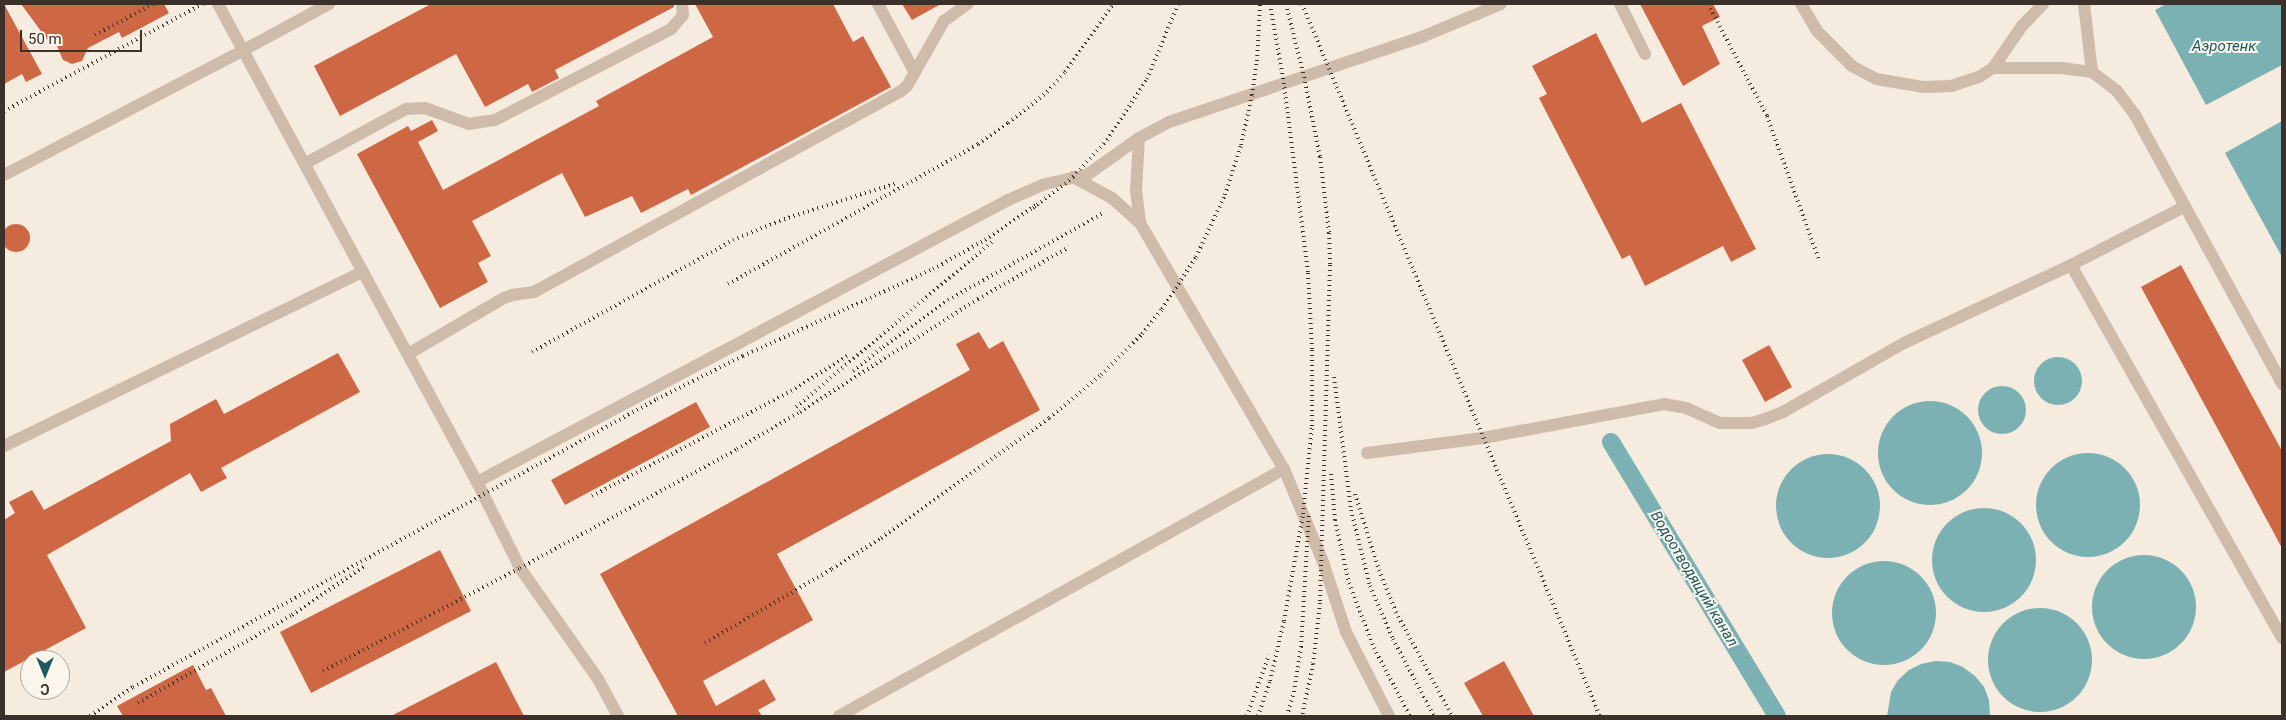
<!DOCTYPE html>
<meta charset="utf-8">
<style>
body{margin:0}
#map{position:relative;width:2286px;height:720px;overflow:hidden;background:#f5ebdf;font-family:Roboto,sans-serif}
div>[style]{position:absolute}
.water>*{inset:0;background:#7cb1b4}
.round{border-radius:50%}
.canal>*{height:18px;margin:-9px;padding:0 9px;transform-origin:9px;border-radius:9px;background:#7cb1b4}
.building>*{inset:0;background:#ce6844}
.minor>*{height:12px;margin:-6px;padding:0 6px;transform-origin:6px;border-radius:6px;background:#cebbaa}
.rail>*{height:4px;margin-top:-2px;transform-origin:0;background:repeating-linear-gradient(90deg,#3b302a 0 1px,transparent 0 5px)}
span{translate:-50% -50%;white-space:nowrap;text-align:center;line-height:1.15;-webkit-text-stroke:4px #fbf5ec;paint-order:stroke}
.water-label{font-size:15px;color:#1c5a60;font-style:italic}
.frame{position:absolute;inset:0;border:5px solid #3b302a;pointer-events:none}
.north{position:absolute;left:20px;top:650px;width:50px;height:50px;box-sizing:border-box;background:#fbf5ec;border:1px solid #aea69e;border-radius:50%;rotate:180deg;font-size:14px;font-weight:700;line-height:20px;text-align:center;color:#3b302a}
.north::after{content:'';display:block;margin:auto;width:18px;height:22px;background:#1c5a60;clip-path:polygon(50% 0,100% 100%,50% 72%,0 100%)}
.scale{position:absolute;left:20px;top:30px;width:122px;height:22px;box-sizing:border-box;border:2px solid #3b302a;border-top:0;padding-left:6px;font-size:15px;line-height:18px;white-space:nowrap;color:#3b302a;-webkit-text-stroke:4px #fbf5ec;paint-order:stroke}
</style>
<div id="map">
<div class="water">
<div style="clip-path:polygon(2166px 4px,2282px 4px,2282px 65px,2206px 105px,2155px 10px)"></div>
<div style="clip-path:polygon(2282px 121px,2282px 257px,2225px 153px)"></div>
<div class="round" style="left:2034px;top:357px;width:48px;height:48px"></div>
<div class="round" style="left:1978px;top:386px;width:48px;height:48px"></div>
<div class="round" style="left:1878px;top:401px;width:104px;height:104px"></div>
<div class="round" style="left:2036px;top:453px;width:104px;height:104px"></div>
<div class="round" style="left:1776px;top:454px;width:104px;height:104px"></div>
<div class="round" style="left:1932px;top:508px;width:104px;height:104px"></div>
<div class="round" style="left:2092px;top:555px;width:104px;height:104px"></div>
<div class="round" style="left:1832px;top:561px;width:104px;height:104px"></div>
<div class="round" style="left:1988px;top:608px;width:104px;height:104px"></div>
<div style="clip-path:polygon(1935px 661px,1950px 662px,1963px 667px,1975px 676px,1984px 687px,1989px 700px,1990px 716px,1887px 716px,1891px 692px,1898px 680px,1909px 670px,1921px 664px)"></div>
</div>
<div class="canal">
<div style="left:1611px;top:442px;width:320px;rotate:58.8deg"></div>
</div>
<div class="building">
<div style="clip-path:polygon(4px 4px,42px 74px,26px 82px,22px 74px,4px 84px)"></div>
<div style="clip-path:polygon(21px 4px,164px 4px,169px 13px,122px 38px,119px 32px,88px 48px,82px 61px,72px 64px,63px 60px,54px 39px,49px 42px)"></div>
<div style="clip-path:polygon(431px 4px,674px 4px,674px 7px,555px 70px,559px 78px,532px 92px,528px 84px,485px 107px,456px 54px,340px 116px,314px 66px)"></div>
<div style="clip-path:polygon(695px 4px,833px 4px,853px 42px,863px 36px,891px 87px,691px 195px,688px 189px,641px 213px,632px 196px,585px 217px,562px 173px,472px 221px,491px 256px,478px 263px,488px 282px,440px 308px,357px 154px,408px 126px,411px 131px,432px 120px,438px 131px,418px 142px,443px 190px,599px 106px,596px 101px,713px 37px)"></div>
<div style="clip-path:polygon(902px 4px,941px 4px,912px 20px)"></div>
<div style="clip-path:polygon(1640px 4px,1713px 4px,1720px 17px,1702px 26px,1720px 64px,1683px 86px)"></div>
<div style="clip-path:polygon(1596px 33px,1642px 123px,1681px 103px,1756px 249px,1731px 262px,1723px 246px,1645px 286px,1630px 255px,1622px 259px,1539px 98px,1547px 94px,1532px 66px)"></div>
<div class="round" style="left:2px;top:224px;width:28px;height:28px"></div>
<div style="clip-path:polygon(2181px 265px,2282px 451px,2282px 548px,2141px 287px)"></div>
<div style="clip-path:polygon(979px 332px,989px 349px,1003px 341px,1040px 410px,777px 554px,813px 620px,703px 681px,716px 706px,764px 679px,776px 700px,758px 710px,762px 716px,678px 716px,600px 574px,970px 370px,956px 344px)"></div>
<div style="clip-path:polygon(1769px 345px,1792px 387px,1765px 402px,1742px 360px)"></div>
<div style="clip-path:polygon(338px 353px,360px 392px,221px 468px,227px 478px,201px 492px,190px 473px,47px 555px,86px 628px,4px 672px,4px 520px,15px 513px,9px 502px,32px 490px,44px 510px,171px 441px,170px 424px,216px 399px,224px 414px)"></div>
<div style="clip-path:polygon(696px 402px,710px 427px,565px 505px,551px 480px)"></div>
<div style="clip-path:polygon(440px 550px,471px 611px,311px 693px,280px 632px)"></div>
<div style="clip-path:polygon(1504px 661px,1534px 716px,1483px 716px,1464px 683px)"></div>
<div style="clip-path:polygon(496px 662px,524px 716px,391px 716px)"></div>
<div style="clip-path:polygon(193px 665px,206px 690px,211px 688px,226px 716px,123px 716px,117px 706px)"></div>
</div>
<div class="minor">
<div style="left:218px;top:4px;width:305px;rotate:61.6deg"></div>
<div style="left:878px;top:4px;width:76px;rotate:61.8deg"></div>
<div style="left:1620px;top:4px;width:56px;rotate:63.4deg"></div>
<div style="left:1801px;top:4px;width:31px;rotate:59deg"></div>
<div style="left:1817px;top:31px;width:49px;rotate:45deg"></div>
<div style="left:1852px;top:66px;width:27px;rotate:28deg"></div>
<div style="left:1876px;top:79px;width:49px;rotate:9.5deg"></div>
<div style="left:1924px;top:87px;width:27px;rotate:-2deg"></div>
<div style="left:1951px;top:86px;width:29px;rotate:-18deg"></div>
<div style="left:1979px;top:77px;width:17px;rotate:-33deg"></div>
<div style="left:1993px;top:68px;width:51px;rotate:-55.4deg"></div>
<div style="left:2022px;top:26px;width:30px;rotate:-46deg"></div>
<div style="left:2084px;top:4px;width:68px;rotate:83.3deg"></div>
<div style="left:1993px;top:68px;width:69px"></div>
<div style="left:2062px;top:68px;width:30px;rotate:8deg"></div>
<div style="left:2092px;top:72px;width:31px;rotate:37deg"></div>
<div style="left:2117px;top:91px;width:30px;rotate:53deg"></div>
<div style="left:2135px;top:115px;width:307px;rotate:61.3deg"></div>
<div style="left:1139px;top:138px;width:52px;rotate:93.3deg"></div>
<div style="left:1136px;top:190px;width:33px;rotate:83deg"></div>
<div style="left:1140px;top:223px;width:285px;rotate:59.7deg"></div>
<div style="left:1284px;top:469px;width:101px;rotate:67.2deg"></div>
<div style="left:1323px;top:562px;width:74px;rotate:71.8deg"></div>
<div style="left:1346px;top:632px;width:94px;rotate:62.9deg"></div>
<div style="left:306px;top:163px;width:114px;rotate:-28.4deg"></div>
<div style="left:406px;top:109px;width:19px;rotate:-3deg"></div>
<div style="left:425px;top:108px;width:47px;rotate:20deg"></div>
<div style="left:469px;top:124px;width:26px;rotate:-9deg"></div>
<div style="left:495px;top:120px;width:198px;rotate:-27.3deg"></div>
<div style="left:671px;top:29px;width:18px;rotate:-49deg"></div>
<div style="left:683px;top:15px;width:11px;rotate:-95deg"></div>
<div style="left:4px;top:175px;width:268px;rotate:-27.5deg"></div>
<div style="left:242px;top:51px;width:99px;rotate:-28.4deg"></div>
<div style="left:1073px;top:177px;width:44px;rotate:28.3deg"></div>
<div style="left:1112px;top:198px;width:38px;rotate:42deg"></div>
<div style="left:2071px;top:265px;width:429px;rotate:60.5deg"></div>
<div style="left:408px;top:354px;width:111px;rotate:-30.3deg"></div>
<div style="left:504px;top:298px;width:9px;rotate:-21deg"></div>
<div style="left:512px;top:295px;width:22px;rotate:-8deg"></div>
<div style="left:534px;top:292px;width:417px;rotate:-28.7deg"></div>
<div style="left:900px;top:92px;width:9px;rotate:-41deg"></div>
<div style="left:907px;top:86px;width:75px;rotate:-60.4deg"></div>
<div style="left:944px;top:21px;width:29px;rotate:-36deg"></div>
<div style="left:4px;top:446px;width:399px;rotate:-25.9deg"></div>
<div style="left:363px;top:272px;width:239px;rotate:61.5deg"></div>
<div style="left:477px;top:482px;width:96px;rotate:63.4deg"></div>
<div style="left:520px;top:568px;width:136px;rotate:54.9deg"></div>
<div style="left:598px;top:679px;width:42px;rotate:61.6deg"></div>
<div style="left:1367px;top:453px;width:117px;rotate:-7.4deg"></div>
<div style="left:1483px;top:438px;width:184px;rotate:-10.6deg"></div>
<div style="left:1664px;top:404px;width:22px;rotate:10deg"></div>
<div style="left:1686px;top:408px;width:37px;rotate:24deg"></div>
<div style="left:1720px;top:423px;width:32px"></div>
<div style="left:1752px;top:423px;width:14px;rotate:-17deg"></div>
<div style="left:1765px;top:419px;width:19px;rotate:-21deg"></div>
<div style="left:1783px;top:412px;width:139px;rotate:-29.7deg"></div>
<div style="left:1904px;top:343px;width:184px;rotate:-25deg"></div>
<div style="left:2071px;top:265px;width:127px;rotate:-27.2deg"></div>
<div style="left:477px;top:482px;width:601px;rotate:-27.97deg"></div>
<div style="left:1008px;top:200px;width:40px;rotate:-23.4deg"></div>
<div style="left:1045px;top:184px;width:43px;rotate:-12.1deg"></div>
<div style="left:1087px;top:175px;width:64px;rotate:-35.4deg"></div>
<div style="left:1139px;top:138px;width:34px;rotate:-28deg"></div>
<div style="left:1169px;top:122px;width:269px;rotate:-18.6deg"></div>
<div style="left:1424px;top:36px;width:83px;rotate:-22.6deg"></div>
<div style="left:839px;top:716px;width:509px;rotate:-29.03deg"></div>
</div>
<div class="rail">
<div style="left:1286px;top:4px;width:75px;rotate:76.1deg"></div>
<div style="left:1304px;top:77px;width:82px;rotate:78.7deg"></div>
<div style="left:1320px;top:157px;width:77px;rotate:83.2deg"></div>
<div style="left:1329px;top:233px;width:32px;rotate:88deg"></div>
<div style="left:1330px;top:265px;width:338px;rotate:91.7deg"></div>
<div style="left:1320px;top:603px;width:61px;rotate:96.5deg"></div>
<div style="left:1313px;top:664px;width:53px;rotate:101.9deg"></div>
<div style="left:1302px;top:4px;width:772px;rotate:67.29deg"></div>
<div style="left:1708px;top:4px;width:127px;rotate:62.2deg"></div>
<div style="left:1767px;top:116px;width:153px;rotate:70.1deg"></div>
<div style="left:95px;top:35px;width:66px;rotate:-28.1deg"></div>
<div style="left:4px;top:111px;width:226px;rotate:-28.3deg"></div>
<div style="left:1033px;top:208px;width:51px;rotate:-37.8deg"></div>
<div style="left:1073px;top:177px;width:50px;rotate:-47.4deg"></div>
<div style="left:1107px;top:140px;width:73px;rotate:-56.7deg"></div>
<div style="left:1147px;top:79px;width:81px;rotate:-67.5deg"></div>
<div style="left:728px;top:284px;width:287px;rotate:-29.2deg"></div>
<div style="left:978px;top:144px;width:37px;rotate:-35deg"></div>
<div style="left:1008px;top:123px;width:50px;rotate:-38.5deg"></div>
<div style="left:1047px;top:92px;width:27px;rotate:-48deg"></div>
<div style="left:1065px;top:72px;width:83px;rotate:-54.8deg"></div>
<div style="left:532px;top:352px;width:230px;rotate:-29.1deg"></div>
<div style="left:733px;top:240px;width:55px;rotate:-22.4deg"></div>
<div style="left:784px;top:219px;width:119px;rotate:-17.7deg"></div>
<div style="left:853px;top:371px;width:38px;rotate:-39deg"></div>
<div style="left:883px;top:347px;width:80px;rotate:-35.9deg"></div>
<div style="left:948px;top:300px;width:178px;rotate:-29.3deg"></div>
<div style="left:1334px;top:377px;width:134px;rotate:82.7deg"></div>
<div style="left:1351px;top:510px;width:78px;rotate:76deg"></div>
<div style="left:1370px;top:586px;width:58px;rotate:66.5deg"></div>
<div style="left:1393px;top:639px;width:87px;rotate:62deg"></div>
<div style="left:796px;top:407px;width:258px;rotate:-40.1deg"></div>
<div style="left:1331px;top:474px;width:46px;rotate:85deg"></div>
<div style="left:1335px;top:520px;width:65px;rotate:77.5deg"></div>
<div style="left:1349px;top:583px;width:70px;rotate:69deg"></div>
<div style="left:1374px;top:648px;width:77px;rotate:62.1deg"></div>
<div style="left:1355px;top:494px;width:80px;rotate:72.5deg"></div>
<div style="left:1379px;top:570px;width:45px;rotate:68deg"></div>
<div style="left:1396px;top:612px;width:118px;rotate:61.7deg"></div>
<div style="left:592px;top:496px;width:225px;rotate:-27.8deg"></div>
<div style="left:791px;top:391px;width:66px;rotate:-32deg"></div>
<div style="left:705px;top:643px;width:147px;rotate:-30.2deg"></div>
<div style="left:832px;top:569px;width:58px;rotate:-32.3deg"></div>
<div style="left:881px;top:538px;width:206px;rotate:-35.5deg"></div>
<div style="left:1049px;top:418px;width:67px;rotate:-39.6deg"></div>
<div style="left:1101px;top:375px;width:58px;rotate:-45deg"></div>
<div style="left:1142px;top:334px;width:32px;rotate:-51deg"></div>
<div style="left:1162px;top:309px;width:62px;rotate:-56.8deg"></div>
<div style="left:1196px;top:257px;width:68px;rotate:-64.9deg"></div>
<div style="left:1225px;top:195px;width:52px;rotate:-72.3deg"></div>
<div style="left:1241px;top:145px;width:51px;rotate:-77.6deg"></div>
<div style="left:1252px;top:95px;width:34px;rotate:-82deg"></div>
<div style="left:1257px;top:61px;width:57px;rotate:-87deg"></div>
<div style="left:323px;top:671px;width:222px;rotate:-27.6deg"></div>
<div style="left:520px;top:568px;width:247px;rotate:-28.7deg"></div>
<div style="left:737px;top:449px;width:73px;rotate:-30.4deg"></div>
<div style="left:800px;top:412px;width:211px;rotate:-32.4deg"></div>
<div style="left:978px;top:299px;width:105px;rotate:-29.7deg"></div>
<div style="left:138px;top:703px;width:177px;rotate:-29.7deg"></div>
<div style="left:292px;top:615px;width:89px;rotate:-34deg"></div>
<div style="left:90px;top:716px;width:52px;rotate:-34deg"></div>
<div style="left:133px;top:687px;width:598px;rotate:-28.79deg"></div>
<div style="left:657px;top:399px;width:96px;rotate:-26.6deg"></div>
<div style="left:743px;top:356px;width:209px;rotate:-24.6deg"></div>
<div style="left:933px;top:269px;width:60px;rotate:-29.1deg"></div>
<div style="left:985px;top:240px;width:65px;rotate:-34.4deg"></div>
<div style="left:1247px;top:716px;width:65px;rotate:-70.2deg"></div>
<div style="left:1258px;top:716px;width:37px;rotate:-71deg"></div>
<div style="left:1270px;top:681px;width:62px;rotate:-76.9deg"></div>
<div style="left:1284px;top:621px;width:109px;rotate:-79.9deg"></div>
<div style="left:1303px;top:514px;width:88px;rotate:-84.2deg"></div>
<div style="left:1312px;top:426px;width:77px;rotate:-90deg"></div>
<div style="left:1312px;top:349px;width:77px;rotate:-93deg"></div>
<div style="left:1308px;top:272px;width:190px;rotate:-97.3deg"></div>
<div style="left:1284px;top:84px;width:81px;rotate:-99.9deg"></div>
<div style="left:1287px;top:716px;width:25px;rotate:-74deg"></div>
<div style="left:1294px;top:692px;width:46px;rotate:-81.2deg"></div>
<div style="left:1301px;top:647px;width:133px;rotate:-86.6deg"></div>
</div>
<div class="water-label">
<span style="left:2224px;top:47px">Аэротенк</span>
<span style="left:1694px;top:579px;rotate:59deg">Водоотводящий канал</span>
</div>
<div class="frame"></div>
<div class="north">С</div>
<div class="scale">50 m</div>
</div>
